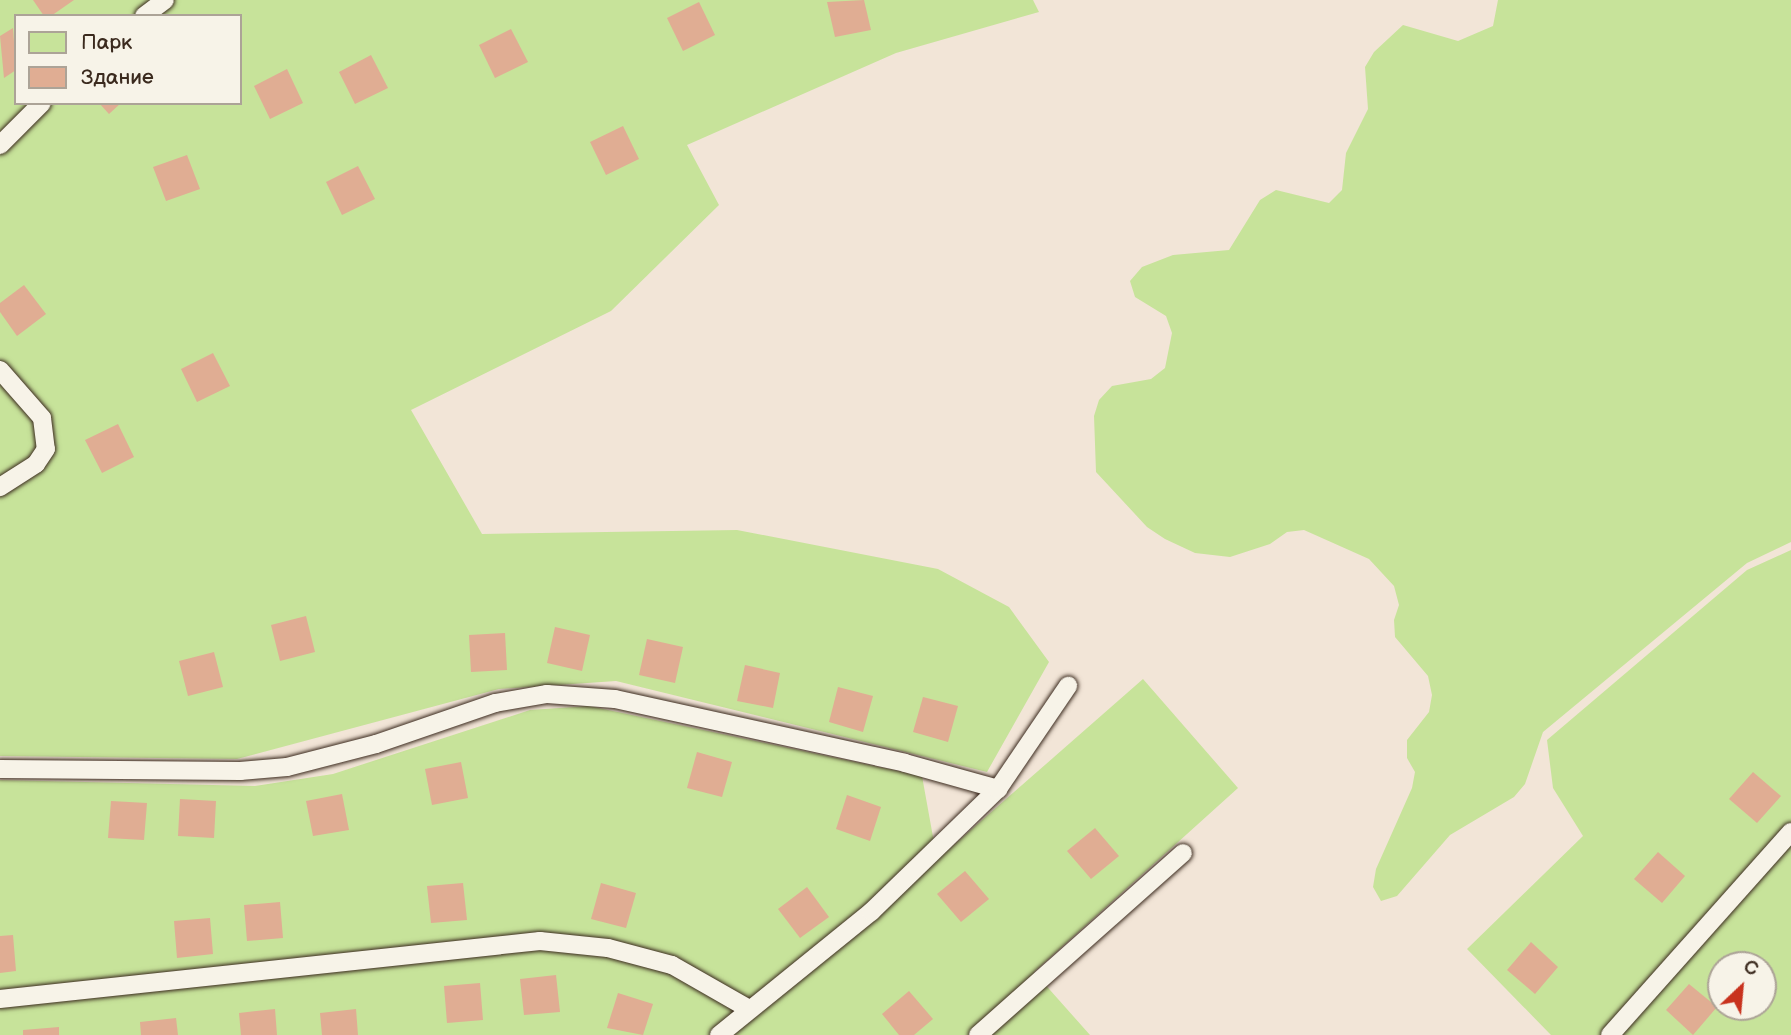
<!DOCTYPE html>
<meta charset="utf-8">
<style>
body{margin:0}
#map{position:relative;width:1791px;height:1035px;overflow:hidden;background:#f2e5d7;font-family:"Balsamiq Sans",sans-serif}
div>[style]{position:absolute}
.green>*{inset:0;background:#c7e39a}
.building>*{inset:0;background:#e0ad93}
.roads{filter:drop-shadow(0 0 2px #3b2a1e) drop-shadow(0 0 2px #3b2a1e)}
.service>*{height:18px;margin:-9px;padding:0 9px;transform-origin:9px;border-radius:9px;background:#f7f3e8}
span{translate:-50% -50%;white-space:nowrap;text-align:center;line-height:1.15;-webkit-text-stroke:6px #f7f3e8;paint-order:stroke}
.legend{position:absolute;left:14px;top:14px;width:228px;height:91px;box-sizing:border-box;background:#f7f3e8;border:2px solid #aca397;margin:0;padding:9px 12px;list-style:none;font-size:21px;color:#3b2a1e}
.legend li{display:flex;align-items:center;gap:14px;height:35px}
.legend b{width:35px;border:2px solid #aca397}
.north{position:absolute;left:1707px;top:951px;width:70px;height:70px;box-sizing:border-box;background:#f7f3e8;border:2px solid #aca397;border-radius:50%;rotate:26deg;font-size:19px;font-weight:700;line-height:28px;text-align:center;color:#3b2a1e}
.north::after{content:'';display:block;margin:auto;width:24px;height:32px;background:#c8321e;clip-path:polygon(50% 0,100% 100%,50% 72%,0 100%)}
</style>
<div id="map">
<div class="green">
<div style="clip-path:polygon(evenodd,0 0,1033px 0,1039px 12px,896px 53px,687px 145px,719px 205px,611px 311px,411px 410px,482px 534px,737px 530px,938px 569px,1009px 607px,1049px 662px,987px 772px,616px 681px,499px 689px,237px 759px,0 756px,0 0,16px 16px,240px 16px,240px 103px,16px 103px,16px 16px)"></div>
<div style="clip-path:polygon(1498px 0,1791px 0,1791px 542px,1747px 563px,1543px 732px,1525px 784px,1514px 797px,1450px 835px,1397px 896px,1381px 901px,1373px 887px,1376px 869px,1412px 788px,1415px 772px,1407px 758px,1407px 740px,1429px 712px,1432px 695px,1428px 676px,1395px 637px,1394px 620px,1399px 605px,1394px 586px,1369px 559px,1304px 530px,1287px 532px,1270px 544px,1230px 557px,1195px 553px,1165px 539px,1147px 527px,1096px 472px,1094px 416px,1099px 400px,1112px 386px,1151px 379px,1165px 368px,1172px 333px,1166px 316px,1135px 297px,1130px 281px,1142px 267px,1173px 255px,1229px 250px,1260px 200px,1276px 190px,1329px 203px,1342px 190px,1346px 153px,1368px 109px,1365px 67px,1374px 52px,1403px 25px,1458px 41px,1493px 26px)"></div>
<div style="clip-path:polygon(evenodd,1791px 550px,1791px 1035px,1551px 1035px,1467px 949px,1583px 836px,1553px 788px,1547px 740px,1747px 570px,1791px 550px,1721px 965px,1763px 965px,1763px 1007px,1721px 1007px,1721px 965px)"></div>
<div style="clip-path:polygon(1143px 679px,1238px 788px,1034px 972px,1090px 1035px,0 1035px,0 780px,255px 786px,333px 774px,530px 710px,589px 706px,922px 776px,933px 837px,948px 850px)"></div>
</div>
<div class="building">
<div style="clip-path:polygon(33px 0,74px 0,51px 16px,44px 16px)"></div>
<div style="clip-path:polygon(864px 0,871px 30px,835px 37px,827px 2px)"></div>
<div style="clip-path:polygon(699px 2px,715px 35px,683px 51px,667px 18px)"></div>
<div style="clip-path:polygon(13px 28px,16px 70px,4px 78px,0 36px)"></div>
<div style="clip-path:polygon(511px 29px,528px 62px,495px 78px,479px 45px)"></div>
<div style="clip-path:polygon(371px 55px,388px 88px,355px 104px,339px 72px)"></div>
<div style="clip-path:polygon(287px 69px,303px 103px,270px 119px,254px 86px)"></div>
<div style="clip-path:polygon(99px 103px,121px 103px,109px 114px)"></div>
<div style="clip-path:polygon(623px 126px,639px 159px,606px 175px,590px 142px)"></div>
<div style="clip-path:polygon(187px 155px,200px 189px,166px 201px,153px 167px)"></div>
<div style="clip-path:polygon(358px 166px,375px 199px,342px 215px,326px 182px)"></div>
<div style="clip-path:polygon(24px 285px,46px 314px,17px 336px,0 312px,0 303px)"></div>
<div style="clip-path:polygon(213px 353px,230px 386px,197px 402px,181px 369px)"></div>
<div style="clip-path:polygon(118px 424px,134px 457px,102px 473px,85px 440px)"></div>
<div style="clip-path:polygon(306px 616px,315px 652px,280px 661px,271px 625px)"></div>
<div style="clip-path:polygon(555px 627px,590px 635px,582px 671px,547px 663px)"></div>
<div style="clip-path:polygon(505px 633px,507px 670px,471px 672px,469px 635px)"></div>
<div style="clip-path:polygon(647px 639px,683px 647px,675px 683px,639px 675px)"></div>
<div style="clip-path:polygon(214px 652px,223px 687px,188px 696px,179px 661px)"></div>
<div style="clip-path:polygon(745px 665px,780px 673px,773px 708px,737px 701px)"></div>
<div style="clip-path:polygon(838px 687px,873px 696px,863px 732px,829px 722px)"></div>
<div style="clip-path:polygon(923px 697px,958px 706px,948px 742px,913px 732px)"></div>
<div style="clip-path:polygon(697px 752px,732px 762px,722px 797px,687px 788px)"></div>
<div style="clip-path:polygon(461px 762px,468px 798px,432px 805px,425px 769px)"></div>
<div style="clip-path:polygon(1753px 772px,1781px 796px,1757px 823px,1729px 799px)"></div>
<div style="clip-path:polygon(342px 794px,349px 830px,313px 836px,306px 801px)"></div>
<div style="clip-path:polygon(847px 795px,881px 807px,870px 841px,836px 829px)"></div>
<div style="clip-path:polygon(180px 799px,216px 801px,214px 838px,178px 836px)"></div>
<div style="clip-path:polygon(111px 801px,147px 803px,144px 840px,108px 838px)"></div>
<div style="clip-path:polygon(1095px 828px,1119px 856px,1091px 879px,1067px 851px)"></div>
<div style="clip-path:polygon(1658px 852px,1685px 876px,1662px 903px,1634px 879px)"></div>
<div style="clip-path:polygon(965px 871px,989px 899px,961px 922px,937px 894px)"></div>
<div style="clip-path:polygon(463px 883px,467px 920px,431px 923px,427px 886px)"></div>
<div style="clip-path:polygon(601px 883px,636px 893px,626px 928px,591px 919px)"></div>
<div style="clip-path:polygon(807px 887px,829px 917px,800px 938px,778px 909px)"></div>
<div style="clip-path:polygon(280px 902px,283px 938px,247px 941px,244px 905px)"></div>
<div style="clip-path:polygon(210px 918px,213px 954px,177px 958px,174px 921px)"></div>
<div style="clip-path:polygon(13px 935px,16px 971px,0 973px,0 936px)"></div>
<div style="clip-path:polygon(1531px 942px,1558px 967px,1535px 994px,1507px 970px)"></div>
<div style="clip-path:polygon(556px 975px,560px 1012px,524px 1015px,520px 979px)"></div>
<div style="clip-path:polygon(480px 983px,483px 1020px,447px 1023px,444px 986px)"></div>
<div style="clip-path:polygon(1689px 984px,1717px 1007px,1693px 1035px,1666px 1010px)"></div>
<div style="clip-path:polygon(909px 991px,933px 1019px,914px 1035px,899px 1035px,882px 1014px)"></div>
<div style="clip-path:polygon(618px 993px,653px 1004px,643px 1035px,607px 1028px)"></div>
<div style="clip-path:polygon(275px 1009px,277px 1035px,241px 1035px,239px 1013px)"></div>
<div style="clip-path:polygon(356px 1009px,358px 1035px,322px 1035px,320px 1013px)"></div>
<div style="clip-path:polygon(176px 1018px,178px 1035px,141px 1035px,140px 1022px)"></div>
<div style="clip-path:polygon(59px 1027px,59px 1035px,23px 1035px,23px 1030px)"></div>
</div>
<div class="roads">
<div class="service">
<div style="left:144px;top:16px;width:26px;rotate:-37deg"></div>
<div style="left:0;top:145px;width:59px;rotate:-45deg"></div>
<div style="left:0;top:370px;width:64px;rotate:48.8deg"></div>
<div style="left:42px;top:418px;width:31px;rotate:83deg"></div>
<div style="left:46px;top:449px;width:18px;rotate:124deg"></div>
<div style="left:36px;top:464px;width:43px;rotate:147.4deg"></div>
<div style="left:0;top:769px;width:240px;rotate:0.5deg"></div>
<div style="left:240px;top:771px;width:47px;rotate:-4.9deg"></div>
<div style="left:287px;top:767px;width:92px;rotate:-14.5deg"></div>
<div style="left:376px;top:744px;width:126px;rotate:-19deg"></div>
<div style="left:495px;top:703px;width:53px;rotate:-9.8deg"></div>
<div style="left:547px;top:694px;width:68px;rotate:4.2deg"></div>
<div style="left:615px;top:699px;width:297px;rotate:12.4deg"></div>
<div style="left:905px;top:763px;width:97px;rotate:15.6deg"></div>
<div style="left:0;top:999px;width:543px;rotate:-6.13deg"></div>
<div style="left:540px;top:941px;width:68px;rotate:5.9deg"></div>
<div style="left:608px;top:948px;width:66px;rotate:14.9deg"></div>
<div style="left:672px;top:965px;width:89px;rotate:29.7deg"></div>
<div style="left:719px;top:1035px;width:196px;rotate:-39deg"></div>
<div style="left:871px;top:912px;width:177px;rotate:-44.1deg"></div>
<div style="left:998px;top:789px;width:125px;rotate:-55.8deg"></div>
<div style="left:978px;top:1035px;width:274px;rotate:-41.6deg"></div>
<div style="left:1610px;top:1035px;width:272px;rotate:-48.3deg"></div>
</div>
</div>
<ul class="legend">
<li><b style="height:19px;background:#c7e39a"></b>Парк</li>
<li><b style="height:19px;background:#e0ad93"></b>Здание</li>
</ul>
<div class="north">С</div>
</div>
